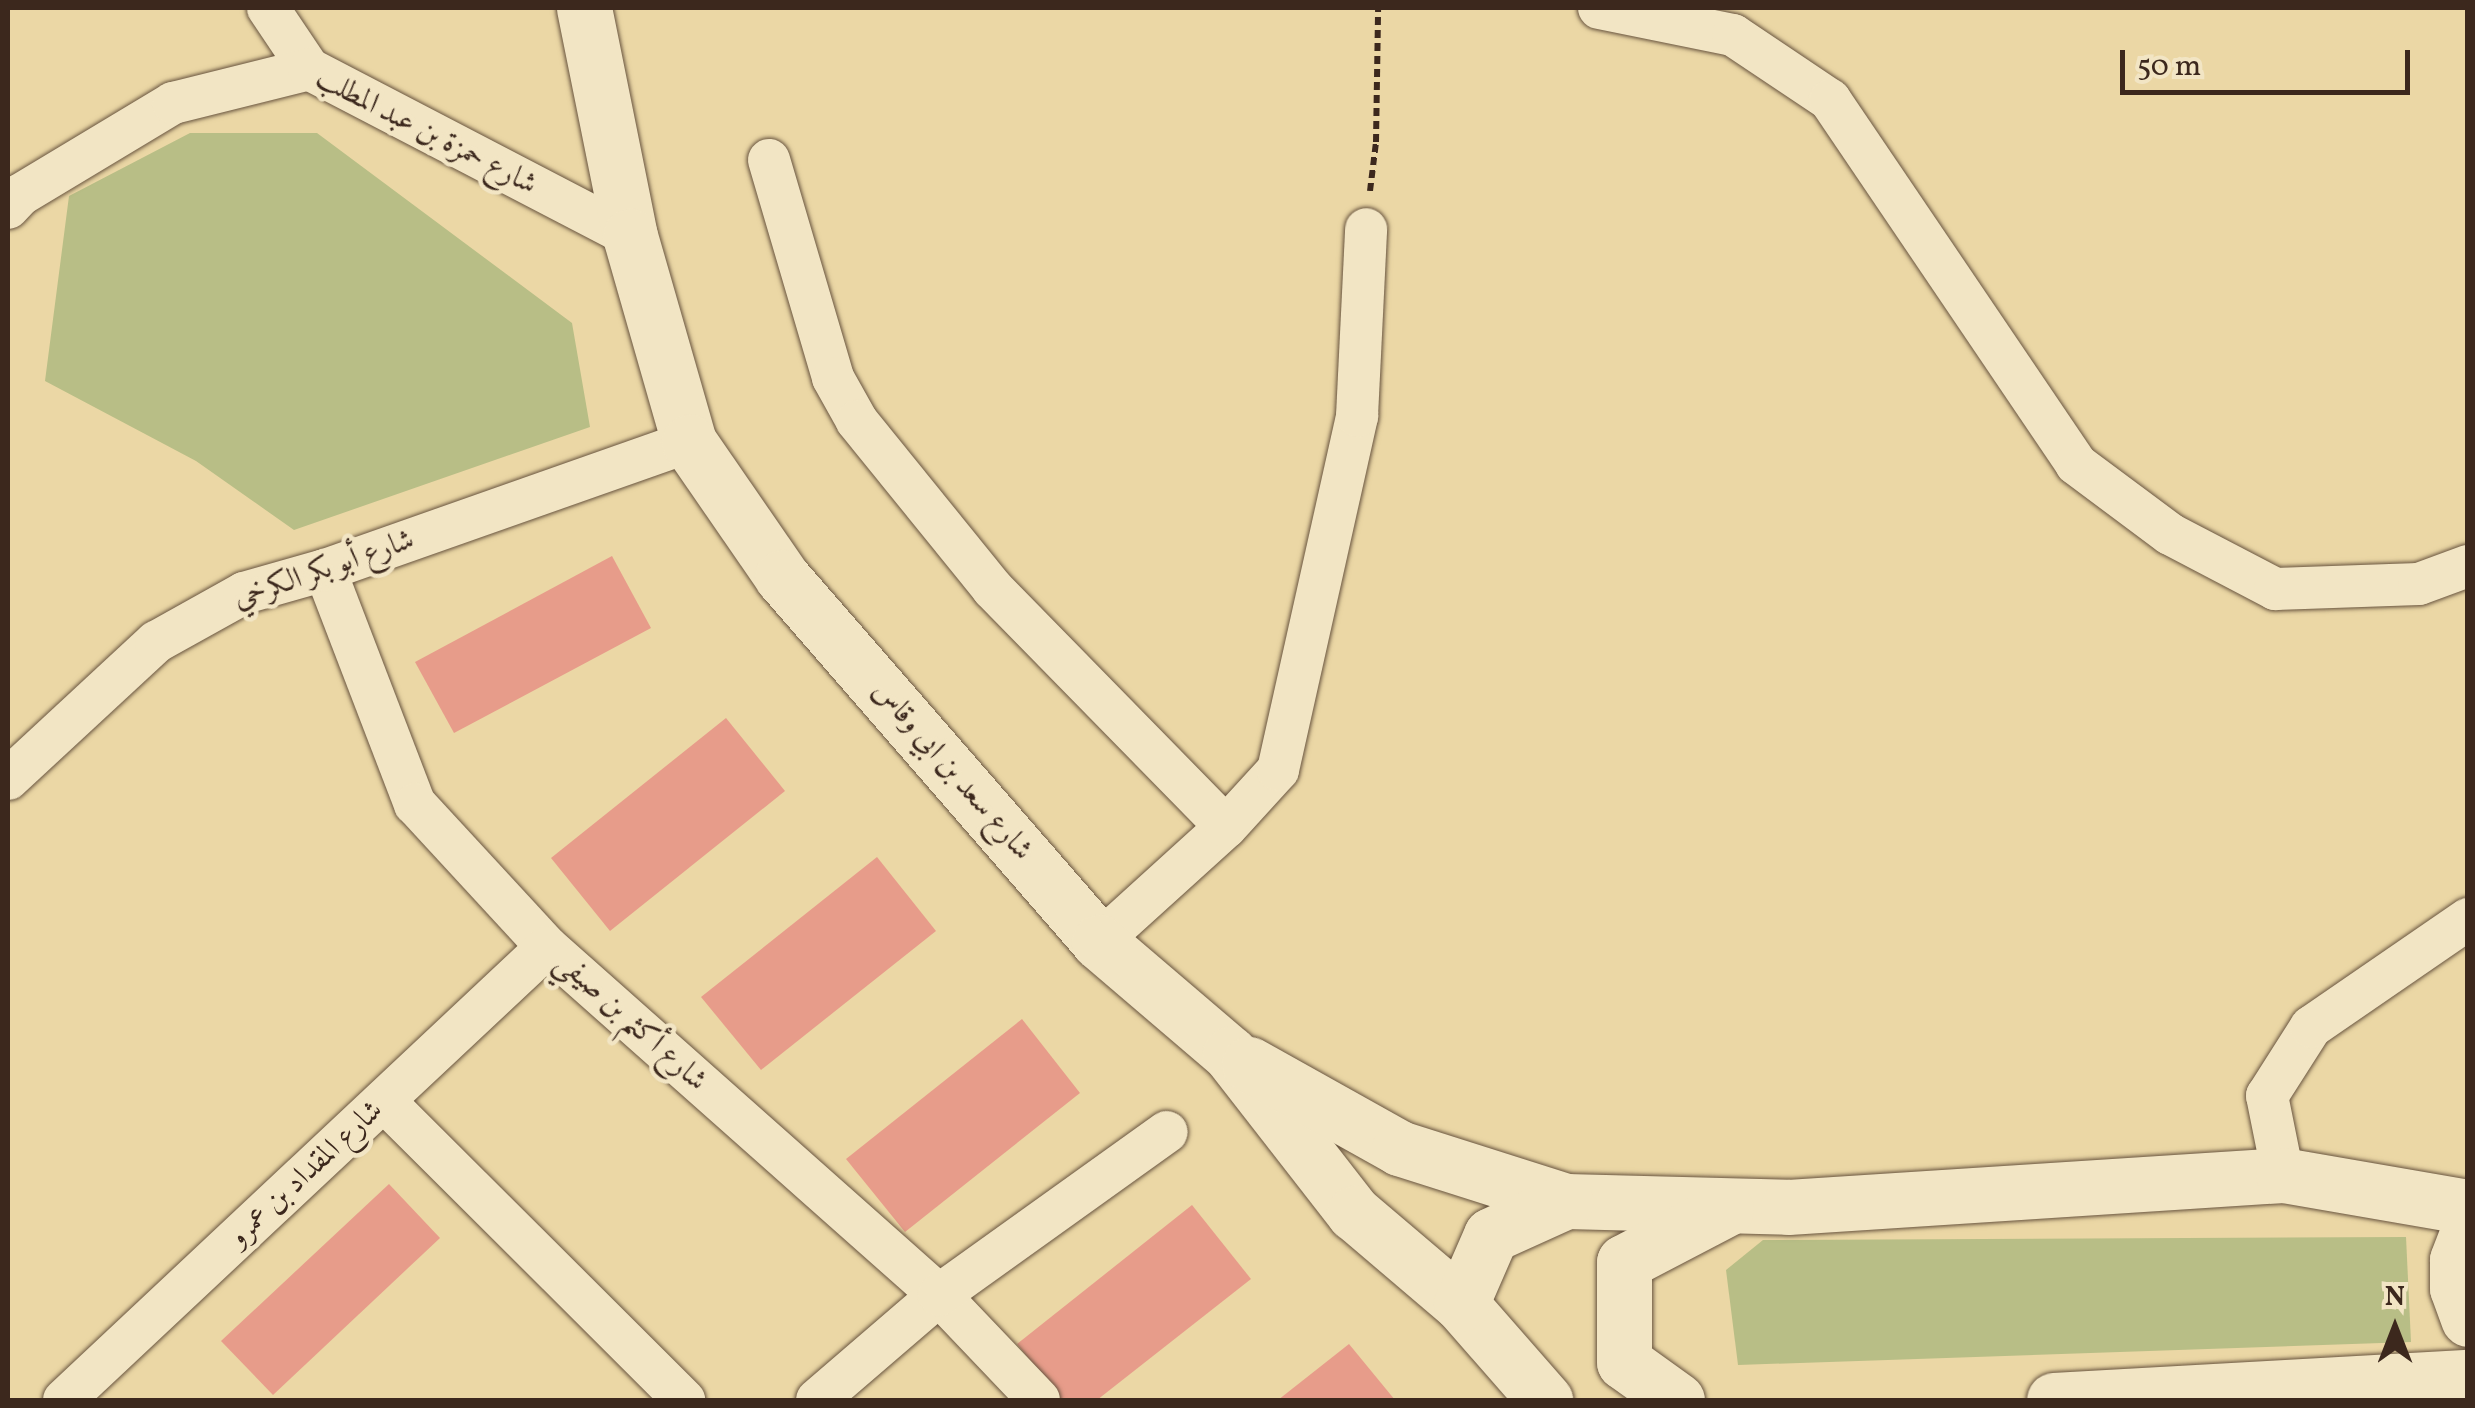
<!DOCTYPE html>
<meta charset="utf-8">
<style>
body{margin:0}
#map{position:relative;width:2475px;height:1408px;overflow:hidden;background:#ebd7a5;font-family:Vollkorn,Amiri,serif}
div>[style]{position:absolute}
.green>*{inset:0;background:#b8be86}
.building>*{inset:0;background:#e79c8a}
.path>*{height:6px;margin-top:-3px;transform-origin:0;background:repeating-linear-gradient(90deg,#3c281d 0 8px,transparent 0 13px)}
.roads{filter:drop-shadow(0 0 2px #68543f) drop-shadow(0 0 2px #68543f)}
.minor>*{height:42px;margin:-21px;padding:0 21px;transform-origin:21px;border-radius:21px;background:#f2e5c4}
.tertiary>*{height:55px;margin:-27.5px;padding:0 27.5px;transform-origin:27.5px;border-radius:27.5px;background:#f2e5c4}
span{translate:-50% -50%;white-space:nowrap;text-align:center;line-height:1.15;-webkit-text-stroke:9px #f2e5c4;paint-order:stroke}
.street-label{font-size:30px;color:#3c281d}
.frame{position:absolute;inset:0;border:10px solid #3c281d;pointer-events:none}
.north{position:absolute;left:2345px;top:1278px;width:100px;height:100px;-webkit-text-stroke:8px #f2e5c4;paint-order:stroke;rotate:0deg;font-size:28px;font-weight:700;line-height:40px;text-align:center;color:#3c281d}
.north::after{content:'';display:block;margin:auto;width:35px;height:45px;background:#3c281d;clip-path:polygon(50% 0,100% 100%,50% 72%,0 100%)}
.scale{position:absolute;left:2120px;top:50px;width:290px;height:45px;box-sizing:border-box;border:5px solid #3c281d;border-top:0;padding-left:12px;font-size:30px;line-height:35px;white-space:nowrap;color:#3c281d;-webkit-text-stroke:8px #f2e5c4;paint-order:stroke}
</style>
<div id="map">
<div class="green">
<div style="clip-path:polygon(190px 133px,317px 133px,572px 323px,590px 427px,294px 530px,196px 461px,45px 381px,69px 196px)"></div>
<div style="clip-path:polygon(2406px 1237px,2411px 1342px,1738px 1365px,1726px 1270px,1763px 1240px)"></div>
</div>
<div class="building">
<div style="clip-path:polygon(612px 556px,651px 628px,454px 733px,415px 662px)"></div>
<div style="clip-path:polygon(726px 718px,785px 791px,610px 931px,551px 858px)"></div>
<div style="clip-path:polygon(877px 857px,936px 931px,761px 1070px,701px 997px)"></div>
<div style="clip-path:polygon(1022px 1019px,1080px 1093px,905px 1232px,846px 1159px)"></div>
<div style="clip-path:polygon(389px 1184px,440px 1238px,273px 1395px,221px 1341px)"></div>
<div style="clip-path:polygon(1192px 1205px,1251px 1279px,1097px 1400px,1062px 1400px,1017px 1344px)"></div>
<div style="clip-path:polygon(1349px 1344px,1395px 1400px,1278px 1400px)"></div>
</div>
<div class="path">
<div style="left:1370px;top:191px;width:49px;rotate:-83deg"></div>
<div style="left:1376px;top:142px;width:134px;rotate:-89.1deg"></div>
</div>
<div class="roads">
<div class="minor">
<div style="left:268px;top:8px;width:73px;rotate:56.1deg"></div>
<div style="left:1599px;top:8px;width:137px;rotate:11.4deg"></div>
<div style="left:1733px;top:35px;width:117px;rotate:33.8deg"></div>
<div style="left:1830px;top:100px;width:439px;rotate:55.9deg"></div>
<div style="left:2076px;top:464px;width:117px;rotate:36.7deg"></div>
<div style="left:2170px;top:534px;width:119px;rotate:27.6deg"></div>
<div style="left:2275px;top:589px;width:144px;rotate:-2deg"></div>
<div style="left:2419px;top:584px;width:52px;rotate:-20.2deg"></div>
<div style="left:769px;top:160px;width:227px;rotate:73.6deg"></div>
<div style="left:833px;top:378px;width:49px;rotate:60.8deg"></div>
<div style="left:857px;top:421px;width:215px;rotate:51deg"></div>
<div style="left:992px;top:588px;width:334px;rotate:45.6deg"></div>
<div style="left:8px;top:208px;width:18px;rotate:-47deg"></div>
<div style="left:20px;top:195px;width:179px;rotate:-31deg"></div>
<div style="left:173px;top:103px;width:140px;rotate:-14deg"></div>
<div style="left:309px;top:69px;width:362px;rotate:27.5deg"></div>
<div style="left:325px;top:570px;width:251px;rotate:69deg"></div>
<div style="left:415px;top:804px;width:195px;rotate:47.3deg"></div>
<div style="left:547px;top:947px;width:524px;rotate:41.6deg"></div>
<div style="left:939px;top:1295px;width:145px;rotate:46.4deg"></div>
<div style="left:8px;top:779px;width:202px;rotate:-42.8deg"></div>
<div style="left:156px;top:642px;width:101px;rotate:-29.1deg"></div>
<div style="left:244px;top:593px;width:84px;rotate:-15.9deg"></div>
<div style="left:325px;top:570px;width:386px;rotate:-19.4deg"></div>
<div style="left:1099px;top:942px;width:171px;rotate:-42.2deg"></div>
<div style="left:1226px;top:827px;width:77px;rotate:-47.6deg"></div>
<div style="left:1278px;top:770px;width:363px;rotate:-77.4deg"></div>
<div style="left:1357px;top:416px;width:187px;rotate:-87.2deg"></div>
<div style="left:384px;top:1101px;width:424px;rotate:44.9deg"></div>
<div style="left:2283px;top:1175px;width:81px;rotate:-101.4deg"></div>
<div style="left:2267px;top:1096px;width:82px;rotate:-57.5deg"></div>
<div style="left:2311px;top:1027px;width:191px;rotate:-34.5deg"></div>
<div style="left:64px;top:1400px;width:662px;rotate:-43.16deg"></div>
<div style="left:817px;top:1400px;width:161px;rotate:-40.7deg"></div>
<div style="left:939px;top:1295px;width:280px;rotate:-35.6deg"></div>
</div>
<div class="tertiary">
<div style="left:584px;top:8px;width:233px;rotate:78.6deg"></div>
<div style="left:630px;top:236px;width:214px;rotate:74deg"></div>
<div style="left:689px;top:442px;width:164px;rotate:55.4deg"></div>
<div style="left:782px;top:577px;width:483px;rotate:49deg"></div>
<div style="left:1099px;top:942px;width:172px;rotate:40.5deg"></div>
<div style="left:1230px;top:1054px;width:202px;rotate:52.1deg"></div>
<div style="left:1354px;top:1213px;width:140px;rotate:40.4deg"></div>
<div style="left:1461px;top:1304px;width:128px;rotate:48.8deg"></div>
<div style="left:1249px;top:1064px;width:172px;rotate:29.2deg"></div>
<div style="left:1399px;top:1148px;width:175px;rotate:17.6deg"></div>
<div style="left:1566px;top:1201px;width:222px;rotate:1.5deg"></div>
<div style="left:1788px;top:1207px;width:496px;rotate:-3.7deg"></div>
<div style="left:2283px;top:1175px;width:188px;rotate:9.8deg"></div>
<div style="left:2468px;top:1231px;width:31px;rotate:111deg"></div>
<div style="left:2457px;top:1260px;width:28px;rotate:90deg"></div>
<div style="left:2457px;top:1288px;width:33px;rotate:70deg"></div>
<div style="left:1461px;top:1304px;width:75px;rotate:-66.5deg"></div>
<div style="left:1491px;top:1235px;width:82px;rotate:-24.4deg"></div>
<div style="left:1677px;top:1400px;width:65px;rotate:-144.4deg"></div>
<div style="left:1624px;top:1362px;width:100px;rotate:-90deg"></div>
<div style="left:1624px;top:1262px;width:115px;rotate:-27.5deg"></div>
<div style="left:2054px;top:1400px;width:415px;rotate:-3.2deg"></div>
</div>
</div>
<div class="street-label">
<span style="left:426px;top:132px;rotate:27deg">شارع حمزة بن عبد المطلب</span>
<span style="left:324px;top:570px;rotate:-19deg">شارع أبو بكر الكرخي</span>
<span style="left:952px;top:771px;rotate:49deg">شارع سعد بن ابي وقاس</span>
<span style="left:631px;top:1022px;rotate:42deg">شارع أكثم بن صيفي</span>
<span style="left:306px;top:1174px;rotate:-43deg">شارع المقداد بن عمرو</span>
</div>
<div class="frame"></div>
<div class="north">N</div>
<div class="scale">50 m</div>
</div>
